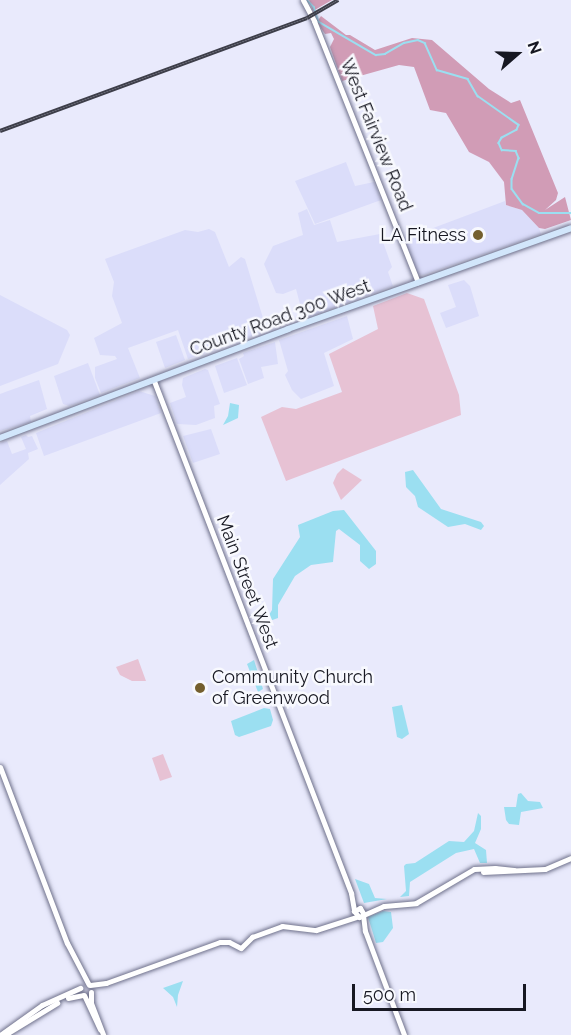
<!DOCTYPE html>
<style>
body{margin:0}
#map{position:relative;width:571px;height:1035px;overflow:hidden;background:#e9eafc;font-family:Raleway,sans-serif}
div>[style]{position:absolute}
.built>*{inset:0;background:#dbddfa}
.green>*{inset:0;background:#e7c2d4}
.forest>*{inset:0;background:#d19cb6}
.water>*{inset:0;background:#9bdff1}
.stream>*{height:1.5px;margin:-0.75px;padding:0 0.75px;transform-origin:0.75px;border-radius:0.75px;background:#9bdff1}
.roads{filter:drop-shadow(0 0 2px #6f718b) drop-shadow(0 0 2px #6f718b)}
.secondary>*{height:5px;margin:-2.5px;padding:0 2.5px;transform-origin:2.5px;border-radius:2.5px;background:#fff}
.primary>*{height:6px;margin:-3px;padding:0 3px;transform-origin:3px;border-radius:3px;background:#d2e6fb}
.rail>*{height:4px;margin-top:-2px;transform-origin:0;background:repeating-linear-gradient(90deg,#f8f9fe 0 4.5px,#3e3f4a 0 9px);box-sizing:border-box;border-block:2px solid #3e3f4a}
.dots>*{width:16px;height:16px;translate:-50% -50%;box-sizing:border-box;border:3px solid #f8f9fe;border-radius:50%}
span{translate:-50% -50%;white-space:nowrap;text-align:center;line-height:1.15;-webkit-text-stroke:5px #f8f9fe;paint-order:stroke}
.street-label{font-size:18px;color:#171822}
.poi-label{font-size:18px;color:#171822}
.right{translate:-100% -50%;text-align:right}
.left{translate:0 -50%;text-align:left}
.north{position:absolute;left:487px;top:24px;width:60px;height:60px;-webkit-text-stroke:4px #f8f9fe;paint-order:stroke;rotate:70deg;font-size:16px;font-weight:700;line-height:24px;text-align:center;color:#171822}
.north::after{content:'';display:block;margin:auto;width:21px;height:27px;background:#171822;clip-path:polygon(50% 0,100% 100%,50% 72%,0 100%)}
.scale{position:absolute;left:352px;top:984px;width:174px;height:27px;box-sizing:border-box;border:3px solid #171822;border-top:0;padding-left:8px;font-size:18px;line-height:21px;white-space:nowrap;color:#171822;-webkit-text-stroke:4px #f8f9fe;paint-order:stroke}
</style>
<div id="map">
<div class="built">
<div style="clip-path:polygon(346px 162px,355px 186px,374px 182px,381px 200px,315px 224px,295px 181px)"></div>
<div style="clip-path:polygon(505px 201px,506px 205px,522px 210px,539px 228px,541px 234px,423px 275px,418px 274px,404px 239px)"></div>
<div style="clip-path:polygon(307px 209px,314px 225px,330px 220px,337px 242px,380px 234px,392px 267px,388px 272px,393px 286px,304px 319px,296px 289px,283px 294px,276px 293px,264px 264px,273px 246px,303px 235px,298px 213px)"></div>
<div style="clip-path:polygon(209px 229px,215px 232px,229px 267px,241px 257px,245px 259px,267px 331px,188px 359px,178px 330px,128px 348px,140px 378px,101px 393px,95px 378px,95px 367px,117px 359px,115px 356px,100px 355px,94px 338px,122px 323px,112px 296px,114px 282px,105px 259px,185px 230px,198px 232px)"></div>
<div style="clip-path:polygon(464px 280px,470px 286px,479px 316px,446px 328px,440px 313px,456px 307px,448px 285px)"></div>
<div style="clip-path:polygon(0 295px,67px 330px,70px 335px,58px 364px,0 386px)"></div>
<div style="clip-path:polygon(347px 316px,353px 339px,324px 353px,334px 386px,301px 399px,292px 390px,285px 375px,288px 371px,279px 340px)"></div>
<div style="clip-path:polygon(176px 335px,185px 360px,165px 368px,156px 342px)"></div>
<div style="clip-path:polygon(275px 342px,278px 364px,261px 367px,264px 378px,248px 384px,239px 359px,244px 356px,243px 353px)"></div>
<div style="clip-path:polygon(237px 358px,247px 385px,224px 393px,215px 366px)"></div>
<div style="clip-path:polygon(88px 363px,100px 395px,69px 406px,63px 404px,54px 376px)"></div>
<div style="clip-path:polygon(205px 369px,208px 370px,220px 404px,214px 406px,215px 418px,196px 425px,177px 424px,170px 403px,186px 397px,182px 385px,183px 378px)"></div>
<div style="clip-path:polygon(39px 380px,47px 409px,30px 416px,31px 422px,0 431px,0 394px,8px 391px,9px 395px,8px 391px)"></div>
<div style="clip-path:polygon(139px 391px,155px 396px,161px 413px,44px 456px,36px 433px)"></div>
<div style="clip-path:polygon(211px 429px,220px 454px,193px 463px,183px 436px)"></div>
<div style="clip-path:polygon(26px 435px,28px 437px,32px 436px,38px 449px,28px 453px,29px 459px,0 485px,0 443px,7px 441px,12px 454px,26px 449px,21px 437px)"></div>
</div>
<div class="green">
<div style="clip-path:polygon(407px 293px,424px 299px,459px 395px,461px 415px,286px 481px,261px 417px,282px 407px,296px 409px,342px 392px,329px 354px,378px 329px,373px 306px)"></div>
<div style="clip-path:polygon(343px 468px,362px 480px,341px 500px,333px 483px,337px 474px)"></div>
<div style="clip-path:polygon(138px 659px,146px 681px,132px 681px,120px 675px,116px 667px)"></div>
<div style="clip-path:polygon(163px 754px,172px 777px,160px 781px,152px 758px)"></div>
</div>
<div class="forest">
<div style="clip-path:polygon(309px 0,332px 0,313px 11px)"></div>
<div style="clip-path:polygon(321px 16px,346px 35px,350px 35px,375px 50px,412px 38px,432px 40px,489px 89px,511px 103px,520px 100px,558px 193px,556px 200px,545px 210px,565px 197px,571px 220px,545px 229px,539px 228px,522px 210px,506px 205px,504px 182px,489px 162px,469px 152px,446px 113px,430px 110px,414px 67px,399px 65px,342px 81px,330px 47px,334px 39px,331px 33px,325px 34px,317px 22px)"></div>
</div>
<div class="water">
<div style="clip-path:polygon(230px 403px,239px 405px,238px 418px,223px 425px,228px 416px)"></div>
<div style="clip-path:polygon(413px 470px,441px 509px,481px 522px,484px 526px,481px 530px,465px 524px,448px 527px,418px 507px,415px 496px,406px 487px,405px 472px)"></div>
<div style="clip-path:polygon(344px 510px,376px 551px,376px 564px,369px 569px,360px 561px,360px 545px,339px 529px,336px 531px,333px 562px,311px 565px,295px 576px,278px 605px,278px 618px,264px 623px,272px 610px,273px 579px,300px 537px,298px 525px,333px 511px)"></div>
<div style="clip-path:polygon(254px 660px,263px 689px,258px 692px,247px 664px)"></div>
<div style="clip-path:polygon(402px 705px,409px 734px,402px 739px,397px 737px,392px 707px)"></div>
<div style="clip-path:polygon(264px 708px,270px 709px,273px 720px,271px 726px,239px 737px,235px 735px,231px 721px)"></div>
<div style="clip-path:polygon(521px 793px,528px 801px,540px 802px,543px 808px,521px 812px,519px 825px,509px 824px,506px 820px,504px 807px,516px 807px,518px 794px)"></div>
<div style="clip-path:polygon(478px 813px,481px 816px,481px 829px,475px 843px,486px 850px,487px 863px,480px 863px,474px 849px,456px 853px,410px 882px,409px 896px,400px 897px,406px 891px,404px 866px,406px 864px,415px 863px,449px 841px,464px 842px,474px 831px)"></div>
<div style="clip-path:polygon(355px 879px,369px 884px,375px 898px,387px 899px,364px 903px)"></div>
<div style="clip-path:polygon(383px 911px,391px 912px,393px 928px,383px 942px,376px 943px,368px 917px)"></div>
<div style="clip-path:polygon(183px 981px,178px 995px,177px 1007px,173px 997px,163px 988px)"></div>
</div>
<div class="stream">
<div style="left:307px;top:0;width:10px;rotate:45deg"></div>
<div style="left:314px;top:7px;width:16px;rotate:72deg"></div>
<div style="left:319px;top:22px;width:66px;rotate:30.1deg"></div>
<div style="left:376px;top:55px;width:9px;rotate:-6deg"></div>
<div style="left:385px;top:54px;width:22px;rotate:-30deg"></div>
<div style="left:404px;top:43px;width:14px;rotate:-12deg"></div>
<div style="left:418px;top:40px;width:8px;rotate:23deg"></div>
<div style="left:425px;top:43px;width:30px;rotate:66deg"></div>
<div style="left:437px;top:70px;width:32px;rotate:16deg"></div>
<div style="left:468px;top:79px;width:20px;rotate:60deg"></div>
<div style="left:478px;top:96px;width:50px;rotate:35.3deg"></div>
<div style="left:519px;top:125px;width:5px;rotate:112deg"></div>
<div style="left:517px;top:130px;width:17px;rotate:152deg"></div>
<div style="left:502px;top:138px;width:6px;rotate:121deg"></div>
<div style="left:499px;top:143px;width:8px;rotate:67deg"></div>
<div style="left:502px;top:150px;width:14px;rotate:4deg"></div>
<div style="left:516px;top:151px;width:8px;rotate:67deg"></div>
<div style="left:519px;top:158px;width:22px;rotate:108deg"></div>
<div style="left:512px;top:179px;width:10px;rotate:90deg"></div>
<div style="left:512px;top:189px;width:19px;rotate:54deg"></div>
<div style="left:523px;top:204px;width:18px;rotate:29deg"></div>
<div style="left:539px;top:213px;width:32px"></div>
</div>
<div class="roads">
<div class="secondary">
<div style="left:303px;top:0;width:24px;rotate:62deg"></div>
<div style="left:314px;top:21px;width:281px;rotate:68.3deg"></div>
<div style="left:154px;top:381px;width:549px;rotate:68.95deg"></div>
<div style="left:351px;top:893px;width:17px;rotate:80deg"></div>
<div style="left:0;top:767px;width:188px;rotate:69.2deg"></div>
<div style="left:67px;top:943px;width:47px;rotate:62.4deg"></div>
<div style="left:483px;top:872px;width:62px;rotate:-2.8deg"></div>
<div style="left:545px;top:869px;width:28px;rotate:-23deg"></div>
<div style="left:363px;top:913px;width:6px;rotate:-121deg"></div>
<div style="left:360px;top:908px;width:7px;rotate:153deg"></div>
<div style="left:354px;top:911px;width:8px;rotate:50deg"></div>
<div style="left:359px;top:917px;width:27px;rotate:-24deg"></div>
<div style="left:384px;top:906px;width:32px;rotate:-5deg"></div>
<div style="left:416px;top:903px;width:67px;rotate:-30.4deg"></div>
<div style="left:474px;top:869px;width:21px;rotate:-3deg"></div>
<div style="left:495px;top:868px;width:19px;rotate:6deg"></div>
<div style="left:363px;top:915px;width:16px;rotate:83deg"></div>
<div style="left:365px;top:931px;width:111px;rotate:69.4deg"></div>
<div style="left:90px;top:985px;width:16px;rotate:-7deg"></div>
<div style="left:106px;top:983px;width:121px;rotate:-19.8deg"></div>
<div style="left:220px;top:942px;width:9px"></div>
<div style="left:229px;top:942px;width:13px;rotate:27deg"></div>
<div style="left:241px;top:948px;width:16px;rotate:-45deg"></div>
<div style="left:252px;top:937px;width:32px;rotate:-20deg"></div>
<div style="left:282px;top:926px;width:34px;rotate:7deg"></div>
<div style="left:316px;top:930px;width:42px;rotate:-18deg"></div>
<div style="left:91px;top:992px;width:11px;rotate:90deg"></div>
<div style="left:91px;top:1003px;width:34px;rotate:69deg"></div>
<div style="left:84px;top:995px;width:38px;rotate:65deg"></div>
<div style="left:68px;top:998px;width:15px;rotate:-11deg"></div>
<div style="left:6px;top:1034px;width:60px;rotate:-31.3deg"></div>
<div style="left:0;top:1035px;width:52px;rotate:-35.5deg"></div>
<div style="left:42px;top:1005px;width:42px;rotate:-24.1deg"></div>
</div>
<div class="primary">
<div style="left:0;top:438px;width:308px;rotate:-20.7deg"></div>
<div style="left:288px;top:329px;width:300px;rotate:-19.6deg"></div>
</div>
</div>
<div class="rail">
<div style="left:0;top:131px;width:327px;rotate:-20.2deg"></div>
<div style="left:307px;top:18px;width:36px;rotate:-30deg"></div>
</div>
<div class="dots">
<div style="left:478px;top:235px;background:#745f2e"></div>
<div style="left:200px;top:688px;background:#745f2e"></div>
</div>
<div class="street-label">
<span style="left:376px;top:135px;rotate:68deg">West Fairview Road</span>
<span style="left:280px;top:318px;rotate:-20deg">County Road 300 West</span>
<span style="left:247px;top:582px;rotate:69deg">Main Street West</span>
</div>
<div class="poi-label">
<span class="right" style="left:466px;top:235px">LA Fitness</span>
<span class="left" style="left:212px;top:688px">Community Church<br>of Greenwood</span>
</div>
<div class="north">N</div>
<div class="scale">500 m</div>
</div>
